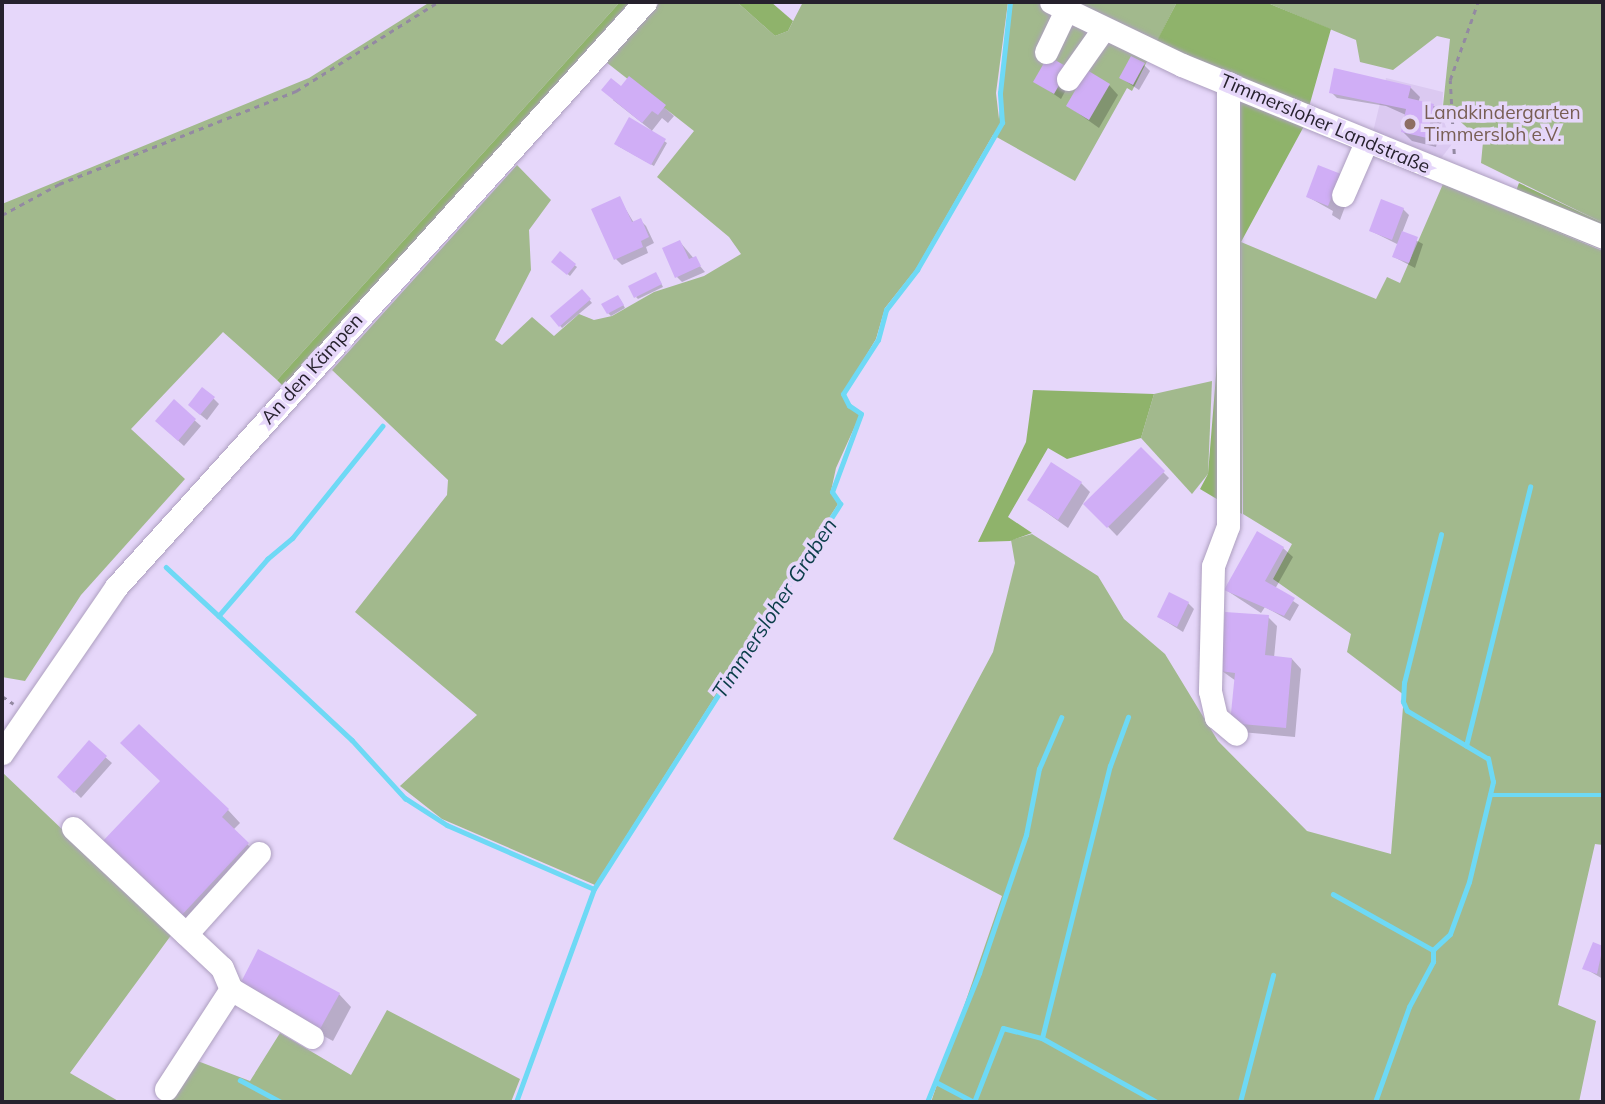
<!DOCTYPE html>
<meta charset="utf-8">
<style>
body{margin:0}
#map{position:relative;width:1605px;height:1104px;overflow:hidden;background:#e6d7fa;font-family:Mulish,sans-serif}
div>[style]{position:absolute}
.built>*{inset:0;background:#dbc9f1}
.green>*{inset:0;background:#a2b98d}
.forest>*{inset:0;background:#8fb36b}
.shadow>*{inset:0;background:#0003}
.stream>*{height:4.5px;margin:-2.25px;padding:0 2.25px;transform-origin:2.25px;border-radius:2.25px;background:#6ed9f5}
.building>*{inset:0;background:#d0aef6}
.path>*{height:2.5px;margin-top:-1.25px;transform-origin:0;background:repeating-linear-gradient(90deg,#9389a2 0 5px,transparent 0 10px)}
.roads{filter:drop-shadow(0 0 2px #ad9fbf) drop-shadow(0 0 2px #ad9fbf)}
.minor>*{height:23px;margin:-11.5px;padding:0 11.5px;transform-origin:11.5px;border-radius:11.5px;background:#fff}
.dots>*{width:19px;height:19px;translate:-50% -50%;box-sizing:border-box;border:4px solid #e6d7fa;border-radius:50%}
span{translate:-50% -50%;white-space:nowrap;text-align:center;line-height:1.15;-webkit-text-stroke:7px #e6d7fa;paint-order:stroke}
.education-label{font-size:19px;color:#785e54}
.left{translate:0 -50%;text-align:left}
.street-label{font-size:19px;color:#26212d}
.water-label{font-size:21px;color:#093c48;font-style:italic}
.frame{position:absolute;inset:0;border:4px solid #26212d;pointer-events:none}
</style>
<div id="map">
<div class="built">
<div style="clip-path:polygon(1386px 78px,1443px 92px,1442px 116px,1452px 144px,1439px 161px,1373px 132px)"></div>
</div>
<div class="green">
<div style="clip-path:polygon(430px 2px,620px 2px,277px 380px,223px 332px,131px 429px,185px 479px,81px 595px,25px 681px,2px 677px,2px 204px,309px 78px)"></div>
<div style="clip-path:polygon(660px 2px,737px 2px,775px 36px,788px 31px,803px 2px,1008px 2px,996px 93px,999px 119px,1012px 2px,1177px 2px,1132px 91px,1127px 88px,1075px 181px,993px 135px,916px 269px,885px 308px,876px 339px,843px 394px,848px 407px,860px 415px,836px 468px,831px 491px,838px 504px,595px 885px,442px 819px,400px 786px,477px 715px,355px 612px,447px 495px,448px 480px,332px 370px,517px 165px,551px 200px,529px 230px,531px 270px,495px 340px,502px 345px,532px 317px,554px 336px,579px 314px,594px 320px,612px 316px,654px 292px,704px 276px,741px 254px,729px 237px,657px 177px,694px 131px,606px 62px)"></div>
<div style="clip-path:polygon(1265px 2px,1603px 2px,1603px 223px,1481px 163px,1483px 142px,1443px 106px,1450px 39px,1437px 36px,1393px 70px,1360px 62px,1356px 40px)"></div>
<div style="clip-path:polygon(1443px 184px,1603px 251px,1603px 845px,1595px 844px,1558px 1005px,1596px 1021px,1579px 1102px,931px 1102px,1002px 896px,893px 839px,993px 652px,1015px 563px,1011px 540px,1032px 534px,1098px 576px,1124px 619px,1165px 654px,1218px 741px,1307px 831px,1391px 854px,1404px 695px,1347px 652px,1351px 634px,1273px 579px,1292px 544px,1243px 514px,1241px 242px,1376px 299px,1387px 277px,1400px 283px)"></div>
<div style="clip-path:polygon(1212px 381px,1208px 474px,1192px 494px,1141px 438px,1154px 394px)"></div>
<div style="clip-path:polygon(2px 772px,172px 934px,70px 1073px,120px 1102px,2px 1102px)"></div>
<div style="clip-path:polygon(387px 1010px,520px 1079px,511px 1102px,168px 1102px,195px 1060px,250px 1081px,280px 1033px,351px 1075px)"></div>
</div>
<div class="forest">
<div style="clip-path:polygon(620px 2px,630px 2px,285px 388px,277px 380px)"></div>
<div style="clip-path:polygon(737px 2px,771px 2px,793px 21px,788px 31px,775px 36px)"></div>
<div style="clip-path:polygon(1177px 2px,1265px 2px,1331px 29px,1303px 128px,1241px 242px,1242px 514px,1200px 489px,1208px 474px,1218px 351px,1219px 88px,1147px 60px)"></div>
<div style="clip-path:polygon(1519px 183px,1603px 223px,1603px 250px,1508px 212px)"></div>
<div style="clip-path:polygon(1033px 390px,1154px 394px,1141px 438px,1067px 459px,1048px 448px,1008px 517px,1032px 533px,1010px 541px,978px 542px,1026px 442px)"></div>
</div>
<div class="shadow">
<div style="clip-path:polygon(1144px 65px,1150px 71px,1139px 90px,1121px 78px)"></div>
<div style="clip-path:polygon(1074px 75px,1061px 99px,1036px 82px)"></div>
<div style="clip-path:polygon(630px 78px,674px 116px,668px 123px,662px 118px,651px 132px,667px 143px,654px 166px,618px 146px,651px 130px,613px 100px)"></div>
<div style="clip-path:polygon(1109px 85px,1118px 95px,1099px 128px,1068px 106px)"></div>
<div style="clip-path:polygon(1410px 87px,1420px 97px,1418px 103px,1434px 106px,1443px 115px,1436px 147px,1412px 141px,1403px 132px,1406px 115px,1386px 106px,1337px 98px,1331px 92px)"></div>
<div style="clip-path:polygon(1319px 167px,1346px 204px,1340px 220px,1332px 215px,1333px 211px,1308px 197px)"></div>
<div style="clip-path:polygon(619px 198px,634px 223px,640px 220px,646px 226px,654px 243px,646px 247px,648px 253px,622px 265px,616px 259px)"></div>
<div style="clip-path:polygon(1403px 209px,1409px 215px,1402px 233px,1423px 244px,1415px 268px,1394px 257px,1399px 245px,1371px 231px)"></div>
<div style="clip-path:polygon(680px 242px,705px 272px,682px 282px,676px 276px)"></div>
<div style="clip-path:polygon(560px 253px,577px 267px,570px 276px,553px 262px)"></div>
<div style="clip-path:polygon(658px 277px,663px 287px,638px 299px,636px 297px)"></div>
<div style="clip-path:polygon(582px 291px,592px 303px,562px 328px,552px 316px)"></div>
<div style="clip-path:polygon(620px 299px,625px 308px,611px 316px,608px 313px)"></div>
<div style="clip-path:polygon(213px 398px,219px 404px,207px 420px,196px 411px)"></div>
<div style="clip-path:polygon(174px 402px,201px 426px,184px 446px,163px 427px)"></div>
<div style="clip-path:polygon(1141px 450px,1169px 478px,1117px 536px,1086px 504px)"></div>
<div style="clip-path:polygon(1081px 483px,1090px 492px,1068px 528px,1029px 500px)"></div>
<div style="clip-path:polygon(1283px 548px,1293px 557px,1275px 589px,1299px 605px,1290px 621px,1265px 607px,1261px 613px,1226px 590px)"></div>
<div style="clip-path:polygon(1188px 603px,1194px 609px,1183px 632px,1159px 617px)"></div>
<div style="clip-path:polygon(1268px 617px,1277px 626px,1274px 658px,1292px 659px,1301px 669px,1295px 737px,1241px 732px,1236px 681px,1222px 671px)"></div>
<div style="clip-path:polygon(89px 743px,112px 763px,81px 798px,59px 777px)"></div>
<div style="clip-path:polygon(162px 781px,228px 810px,240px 823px,233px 830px,260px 857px,193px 928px,116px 856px)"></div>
<div style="clip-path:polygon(1594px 944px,1603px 948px,1603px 979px,1584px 968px)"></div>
<div style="clip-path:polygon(339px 994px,351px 1007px,333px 1041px,254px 998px)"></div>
</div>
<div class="stream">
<div style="left:383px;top:426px;width:144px;rotate:128.8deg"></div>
<div style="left:293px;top:538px;width:33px;rotate:140deg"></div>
<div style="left:268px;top:559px;width:75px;rotate:130.7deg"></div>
<div style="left:219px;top:616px;width:182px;rotate:43deg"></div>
<div style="left:352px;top:740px;width:79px;rotate:47.6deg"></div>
<div style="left:405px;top:798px;width:50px;rotate:32.7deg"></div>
<div style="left:447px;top:825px;width:160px;rotate:23.5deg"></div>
<div style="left:166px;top:567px;width:72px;rotate:42.8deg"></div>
<div style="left:1466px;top:746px;width:267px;rotate:-76.1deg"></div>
<div style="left:1490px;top:795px;width:113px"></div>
<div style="left:1333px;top:894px;width:115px;rotate:29.2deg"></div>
<div style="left:1042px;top:1038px;width:132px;rotate:29.1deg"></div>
<div style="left:240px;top:1080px;width:47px;rotate:28.2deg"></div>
<div style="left:936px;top:1082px;width:43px;rotate:27.8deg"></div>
<div style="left:516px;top:1102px;width:227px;rotate:-69.9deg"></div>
<div style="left:594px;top:889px;width:457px;rotate:-57.4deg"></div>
<div style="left:840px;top:504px;width:14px;rotate:-124deg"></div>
<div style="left:832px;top:492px;width:83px;rotate:-69.6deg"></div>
<div style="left:861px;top:414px;width:14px;rotate:-146deg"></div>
<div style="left:849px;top:406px;width:13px;rotate:-117deg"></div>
<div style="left:843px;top:394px;width:64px;rotate:-57.1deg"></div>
<div style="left:878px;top:340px;width:31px;rotate:-75deg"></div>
<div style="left:886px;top:310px;width:51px;rotate:-52.2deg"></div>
<div style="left:917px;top:270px;width:170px;rotate:-60deg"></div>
<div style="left:1002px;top:123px;width:30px;rotate:-94deg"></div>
<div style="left:1000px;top:93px;width:92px;rotate:-83.7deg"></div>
<div style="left:927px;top:1102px;width:139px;rotate:-68deg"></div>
<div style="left:979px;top:973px;width:146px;rotate:-71.2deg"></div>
<div style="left:1026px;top:835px;width:67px;rotate:-78.9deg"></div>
<div style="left:1039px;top:769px;width:56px;rotate:-66.7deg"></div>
<div style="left:974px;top:1102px;width:79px;rotate:-68.6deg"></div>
<div style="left:1003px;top:1028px;width:40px;rotate:14.4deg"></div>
<div style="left:1042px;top:1038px;width:280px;rotate:-76deg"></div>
<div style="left:1110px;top:766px;width:52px;rotate:-69.8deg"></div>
<div style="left:1240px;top:1102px;width:131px;rotate:-75.4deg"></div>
<div style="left:1375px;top:1102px;width:101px;rotate:-70.3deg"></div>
<div style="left:1409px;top:1007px;width:51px;rotate:-61.9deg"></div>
<div style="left:1433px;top:962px;width:12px;rotate:-90deg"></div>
<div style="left:1433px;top:950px;width:23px;rotate:-43deg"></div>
<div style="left:1450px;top:934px;width:55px;rotate:-69.9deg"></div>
<div style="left:1469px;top:882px;width:103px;rotate:-76.5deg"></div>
<div style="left:1493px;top:782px;width:24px;rotate:-102deg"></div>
<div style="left:1488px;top:759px;width:94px;rotate:-149.3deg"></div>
<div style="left:1407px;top:711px;width:10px;rotate:-114deg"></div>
<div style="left:1403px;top:702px;width:19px;rotate:-87deg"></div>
<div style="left:1404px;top:683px;width:153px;rotate:-76deg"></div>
</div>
<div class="building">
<div style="clip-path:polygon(1048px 56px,1069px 68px,1054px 94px,1033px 82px)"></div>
<div style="clip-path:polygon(1131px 56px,1145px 63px,1133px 85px,1119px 78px)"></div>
<div style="clip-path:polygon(1334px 68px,1411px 86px,1408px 98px,1434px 104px,1427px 138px,1401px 132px,1406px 109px,1329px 93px)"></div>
<div style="clip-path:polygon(1087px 70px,1110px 84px,1089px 120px,1066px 106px)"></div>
<div style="clip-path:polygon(629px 76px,666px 105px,658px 115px,652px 111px,642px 123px,601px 90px,611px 78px,621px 86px)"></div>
<div style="clip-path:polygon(629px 117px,666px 139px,651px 165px,614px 144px)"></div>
<div style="clip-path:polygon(1318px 165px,1341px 174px,1328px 206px,1306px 197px)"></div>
<div style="clip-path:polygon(620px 196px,632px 222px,641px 218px,649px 237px,641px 241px,643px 247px,614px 260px,591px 209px)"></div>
<div style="clip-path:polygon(1381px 199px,1404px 208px,1392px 240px,1369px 231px)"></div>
<div style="clip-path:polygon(1402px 231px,1418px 237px,1409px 263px,1392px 257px)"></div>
<div style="clip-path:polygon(680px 240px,689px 259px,696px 256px,701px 266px,675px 278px,662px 248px)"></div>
<div style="clip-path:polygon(560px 251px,576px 264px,567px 275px,551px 262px)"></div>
<div style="clip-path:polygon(656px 272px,662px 284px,634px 298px,628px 286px)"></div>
<div style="clip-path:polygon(582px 289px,591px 299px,559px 327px,550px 316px)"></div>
<div style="clip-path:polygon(618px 295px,624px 305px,607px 314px,601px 304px)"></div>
<div style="clip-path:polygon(202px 387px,215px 397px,200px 415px,188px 405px)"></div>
<div style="clip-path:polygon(174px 399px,196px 419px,178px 441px,155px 421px)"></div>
<div style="clip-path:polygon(1141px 447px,1165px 471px,1107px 528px,1083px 504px)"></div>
<div style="clip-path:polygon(1051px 462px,1082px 482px,1058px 520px,1027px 500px)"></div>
<div style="clip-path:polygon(1257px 531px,1284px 547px,1265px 581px,1295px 598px,1284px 616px,1224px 590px)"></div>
<div style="clip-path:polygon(1169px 592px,1189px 602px,1177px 627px,1157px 617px)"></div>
<div style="clip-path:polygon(1225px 612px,1269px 615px,1265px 655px,1292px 658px,1286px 728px,1230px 723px,1235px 673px,1220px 671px)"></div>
<div style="clip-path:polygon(139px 724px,229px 809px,222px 817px,249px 843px,180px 917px,101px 843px,160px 781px,120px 743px)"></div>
<div style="clip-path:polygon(89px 740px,107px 756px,74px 793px,57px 777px)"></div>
<div style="clip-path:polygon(1593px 942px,1603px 946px,1597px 974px,1582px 969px)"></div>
<div style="clip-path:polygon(258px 949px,340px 993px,320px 1029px,239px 986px)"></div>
</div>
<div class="path">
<div style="left:1454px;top:154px;width:74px;rotate:-93.1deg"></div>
<div style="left:1450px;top:80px;width:83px;rotate:-70.3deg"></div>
<div style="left:2px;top:215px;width:65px;rotate:-28.5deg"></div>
<div style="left:59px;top:184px;width:255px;rotate:-21.4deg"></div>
<div style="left:296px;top:91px;width:168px;rotate:-32.1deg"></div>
<div style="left:2px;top:696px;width:14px;rotate:34deg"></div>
</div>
<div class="roads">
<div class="minor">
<div style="left:1051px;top:2px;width:145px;rotate:25.7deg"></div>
<div style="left:1182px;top:65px;width:455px;rotate:22.2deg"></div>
<div style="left:1046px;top:52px;width:47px;rotate:-64.5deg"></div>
<div style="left:1068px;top:79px;width:62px;rotate:-54.8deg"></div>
<div style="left:1228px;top:83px;width:443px;rotate:90deg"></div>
<div style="left:1228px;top:526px;width:43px;rotate:110.6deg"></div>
<div style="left:1213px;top:566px;width:125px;rotate:91.4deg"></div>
<div style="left:1210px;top:691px;width:27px;rotate:77deg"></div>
<div style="left:1216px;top:717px;width:26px;rotate:40deg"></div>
<div style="left:1343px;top:195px;width:58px;rotate:-66.5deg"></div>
<div style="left:2px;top:753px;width:201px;rotate:-55.5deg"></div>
<div style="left:116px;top:587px;width:789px;rotate:-47.88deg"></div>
<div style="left:73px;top:828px;width:204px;rotate:43.2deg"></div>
<div style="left:222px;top:968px;width:23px;rotate:67deg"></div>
<div style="left:231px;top:989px;width:94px;rotate:30.7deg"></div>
<div style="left:186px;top:934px;width:109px;rotate:-48deg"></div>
<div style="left:166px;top:1089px;width:119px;rotate:-57deg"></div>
</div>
</div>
<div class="dots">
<div style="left:1410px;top:124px;background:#8d6e63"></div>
</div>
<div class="education-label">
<span class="left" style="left:1424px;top:124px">Landkindergarten<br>Timmersloh e.V.</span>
</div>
<div class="street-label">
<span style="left:1325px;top:124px;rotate:23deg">Timmersloher Landstraße</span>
<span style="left:312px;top:369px;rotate:-48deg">An den Kämpen</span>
</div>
<div class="water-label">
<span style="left:774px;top:608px;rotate:-57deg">Timmersloher Graben</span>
</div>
<div class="frame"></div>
</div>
